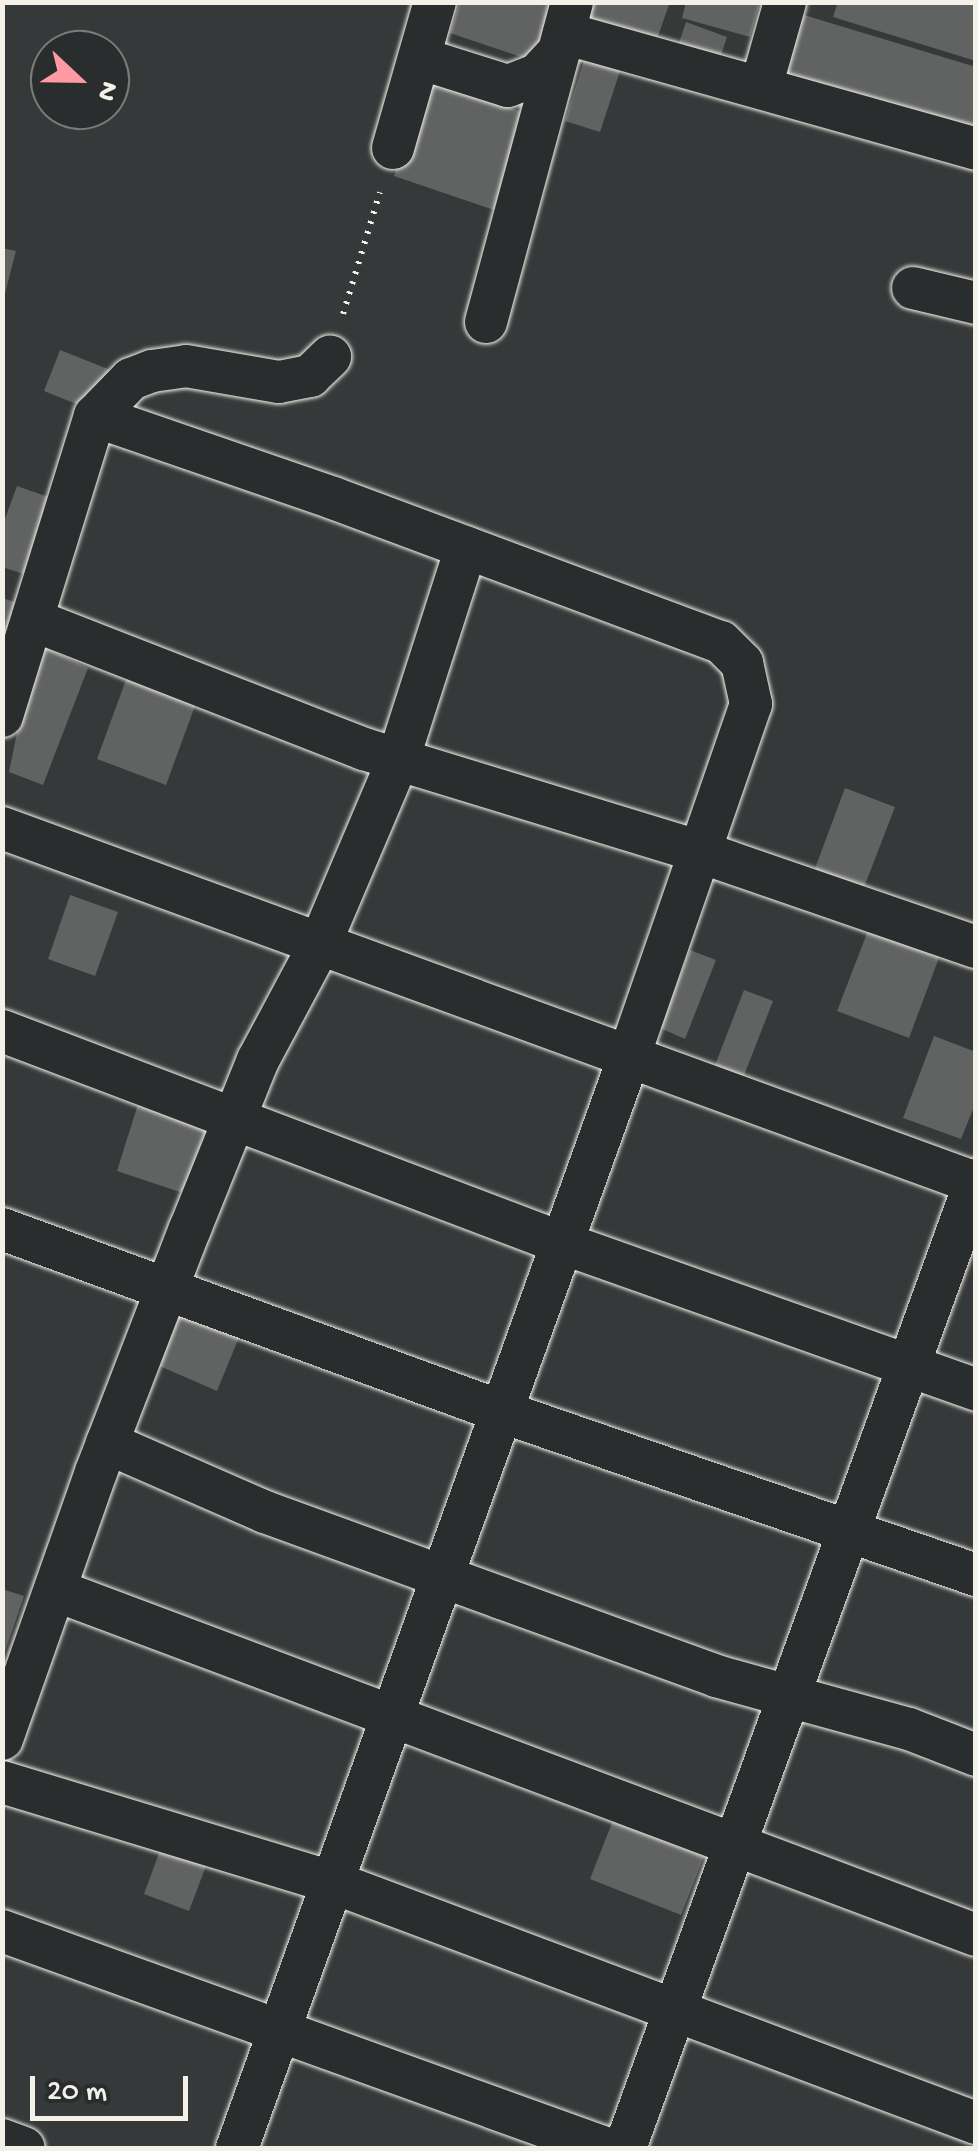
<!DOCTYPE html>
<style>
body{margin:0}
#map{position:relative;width:978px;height:2151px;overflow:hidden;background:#363939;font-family:"Gochi Hand",sans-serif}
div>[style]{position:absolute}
.building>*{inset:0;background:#616362}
.path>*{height:6px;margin-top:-3px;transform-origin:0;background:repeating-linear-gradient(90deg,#f4f1e8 0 2.5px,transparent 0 10.5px)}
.roads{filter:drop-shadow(0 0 2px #f4f1e8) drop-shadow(0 0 2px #f4f1e8)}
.street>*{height:42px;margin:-21px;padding:0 21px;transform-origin:21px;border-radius:21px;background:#2a2d2e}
span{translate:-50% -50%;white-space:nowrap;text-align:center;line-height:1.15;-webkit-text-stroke:9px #2a2d2e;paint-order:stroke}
.frame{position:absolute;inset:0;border:5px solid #f4f1e8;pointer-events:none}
.north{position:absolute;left:30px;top:30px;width:100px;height:100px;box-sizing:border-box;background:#2a2d2e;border:2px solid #7b7b78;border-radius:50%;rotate:112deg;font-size:28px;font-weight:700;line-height:40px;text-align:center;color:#f4f1e8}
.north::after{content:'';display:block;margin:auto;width:35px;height:45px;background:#ff9aa2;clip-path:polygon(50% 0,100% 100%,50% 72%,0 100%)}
.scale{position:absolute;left:30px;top:2076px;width:158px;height:45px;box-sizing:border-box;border:5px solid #f4f1e8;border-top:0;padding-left:12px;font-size:30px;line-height:35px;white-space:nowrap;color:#f4f1e8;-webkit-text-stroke:8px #2a2d2e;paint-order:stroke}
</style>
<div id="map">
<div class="building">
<div style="clip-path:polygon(460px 2px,551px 3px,533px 61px,450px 33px)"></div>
<div style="clip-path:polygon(586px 2px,670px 2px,653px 50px,578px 24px)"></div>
<div style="clip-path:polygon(686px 2px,760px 2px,750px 37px,682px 18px)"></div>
<div style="clip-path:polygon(838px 2px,976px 2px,976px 61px,833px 17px)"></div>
<div style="clip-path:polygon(804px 15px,976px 67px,976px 132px,786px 74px)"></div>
<div style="clip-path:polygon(686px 22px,727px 37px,717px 67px,676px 52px)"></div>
<div style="clip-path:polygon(587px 51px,623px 62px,600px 132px,565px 121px)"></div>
<div style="clip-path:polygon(426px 80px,526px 113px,494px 210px,394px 176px)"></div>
<div style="clip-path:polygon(2px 248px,16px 251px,4px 297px,2px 297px)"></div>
<div style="clip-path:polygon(60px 350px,113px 371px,96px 412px,44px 391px)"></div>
<div style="clip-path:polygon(17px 486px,60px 501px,33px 577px,2px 567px,2px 527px)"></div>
<div style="clip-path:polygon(2px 598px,25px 605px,2px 671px)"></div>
<div style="clip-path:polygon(35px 643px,88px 668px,43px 785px,9px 772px)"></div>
<div style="clip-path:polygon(127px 677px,196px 703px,166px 785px,97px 759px)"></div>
<div style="clip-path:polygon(845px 788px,895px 807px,863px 890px,814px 871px)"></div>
<div style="clip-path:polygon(70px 895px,118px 912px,95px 976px,48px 959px)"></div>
<div style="clip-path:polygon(869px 928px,940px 955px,909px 1038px,837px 1011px)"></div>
<div style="clip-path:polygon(690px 950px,716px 960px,685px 1039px,660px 1028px)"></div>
<div style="clip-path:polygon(744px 990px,773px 1001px,741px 1083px,712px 1073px)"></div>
<div style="clip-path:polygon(934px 1036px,976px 1052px,976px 1102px,961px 1139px,903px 1118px)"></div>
<div style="clip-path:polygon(138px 1104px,211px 1128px,189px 1195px,117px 1171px)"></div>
<div style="clip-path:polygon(181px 1303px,242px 1330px,217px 1391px,155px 1364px)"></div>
<div style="clip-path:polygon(2px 1589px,24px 1596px,3px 1657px,2px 1657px)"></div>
<div style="clip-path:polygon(617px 1810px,708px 1846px,681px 1915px,590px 1879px)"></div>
<div style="clip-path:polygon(166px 1834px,212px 1850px,189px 1911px,144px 1894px)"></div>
</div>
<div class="path">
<div style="left:343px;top:314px;width:127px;rotate:-73.1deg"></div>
</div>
<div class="roads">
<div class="street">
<div style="left:564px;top:33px;width:428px;rotate:15.7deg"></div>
<div style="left:419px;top:58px;width:93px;rotate:17.5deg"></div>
<div style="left:508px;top:86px;width:31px;rotate:-21deg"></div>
<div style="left:537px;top:75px;width:33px;rotate:-47deg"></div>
<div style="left:559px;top:51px;width:51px;rotate:-75.1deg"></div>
<div style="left:761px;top:87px;width:88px;rotate:-74.2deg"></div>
<div style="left:393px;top:148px;width:152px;rotate:-74deg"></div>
<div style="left:913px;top:288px;width:65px;rotate:13.4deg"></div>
<div style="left:486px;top:322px;width:281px;rotate:-74.9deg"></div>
<div style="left:95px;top:416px;width:252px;rotate:19deg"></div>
<div style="left:333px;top:498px;width:414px;rotate:20.4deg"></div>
<div style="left:721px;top:642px;width:30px;rotate:45deg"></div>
<div style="left:742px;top:663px;width:42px;rotate:77.6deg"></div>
<div style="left:751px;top:704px;width:373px;rotate:109.1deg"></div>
<div style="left:629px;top:1057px;width:1159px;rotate:109.76deg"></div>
<div style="left:33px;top:620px;width:355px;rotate:21.3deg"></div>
<div style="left:364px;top:749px;width:351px;rotate:17deg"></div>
<div style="left:700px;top:852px;width:292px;rotate:19deg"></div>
<div style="left:2px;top:716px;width:314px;rotate:-72.8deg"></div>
<div style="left:95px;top:416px;width:52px;rotate:-45.8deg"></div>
<div style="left:131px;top:379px;width:22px;rotate:-21deg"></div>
<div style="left:152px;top:371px;width:34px;rotate:-8deg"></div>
<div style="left:186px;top:366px;width:94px;rotate:9.8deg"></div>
<div style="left:279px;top:382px;width:32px;rotate:-11deg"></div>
<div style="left:310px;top:376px;width:28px;rotate:-44deg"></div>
<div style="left:2px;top:828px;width:1037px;rotate:20.03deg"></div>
<div style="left:2px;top:1031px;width:599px;rotate:20.74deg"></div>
<div style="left:562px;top:1243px;width:439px;rotate:19.5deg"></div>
<div style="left:2px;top:1229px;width:530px;rotate:20.08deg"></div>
<div style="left:500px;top:1411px;width:503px;rotate:19.01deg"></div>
<div style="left:107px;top:1443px;width:172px;rotate:23.6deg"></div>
<div style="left:265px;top:1512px;width:251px;rotate:20deg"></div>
<div style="left:501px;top:1598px;width:229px;rotate:19.9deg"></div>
<div style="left:716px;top:1676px;width:200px;rotate:15.4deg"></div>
<div style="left:909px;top:1729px;width:72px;rotate:21.2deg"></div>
<div style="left:55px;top:1590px;width:983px;rotate:20.54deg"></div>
<div style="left:2px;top:1739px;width:283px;rotate:-70.6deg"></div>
<div style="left:96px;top:1472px;width:261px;rotate:-68.9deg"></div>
<div style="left:190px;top:1229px;width:182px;rotate:-68.1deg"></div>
<div style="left:258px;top:1060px;width:132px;rotate:-61.9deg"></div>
<div style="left:320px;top:944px;width:200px;rotate:-67deg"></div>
<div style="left:398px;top:760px;width:223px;rotate:-72.2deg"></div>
<div style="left:2px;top:1782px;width:345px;rotate:16.9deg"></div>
<div style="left:332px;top:1882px;width:688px;rotate:20.52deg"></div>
<div style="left:2px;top:1931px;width:641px;rotate:19.79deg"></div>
<div style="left:2px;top:2140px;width:23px;rotate:20deg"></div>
<div style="left:625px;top:2148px;width:1030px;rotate:-70.07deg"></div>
</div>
</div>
<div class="frame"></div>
<div class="north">N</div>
<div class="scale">20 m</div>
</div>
